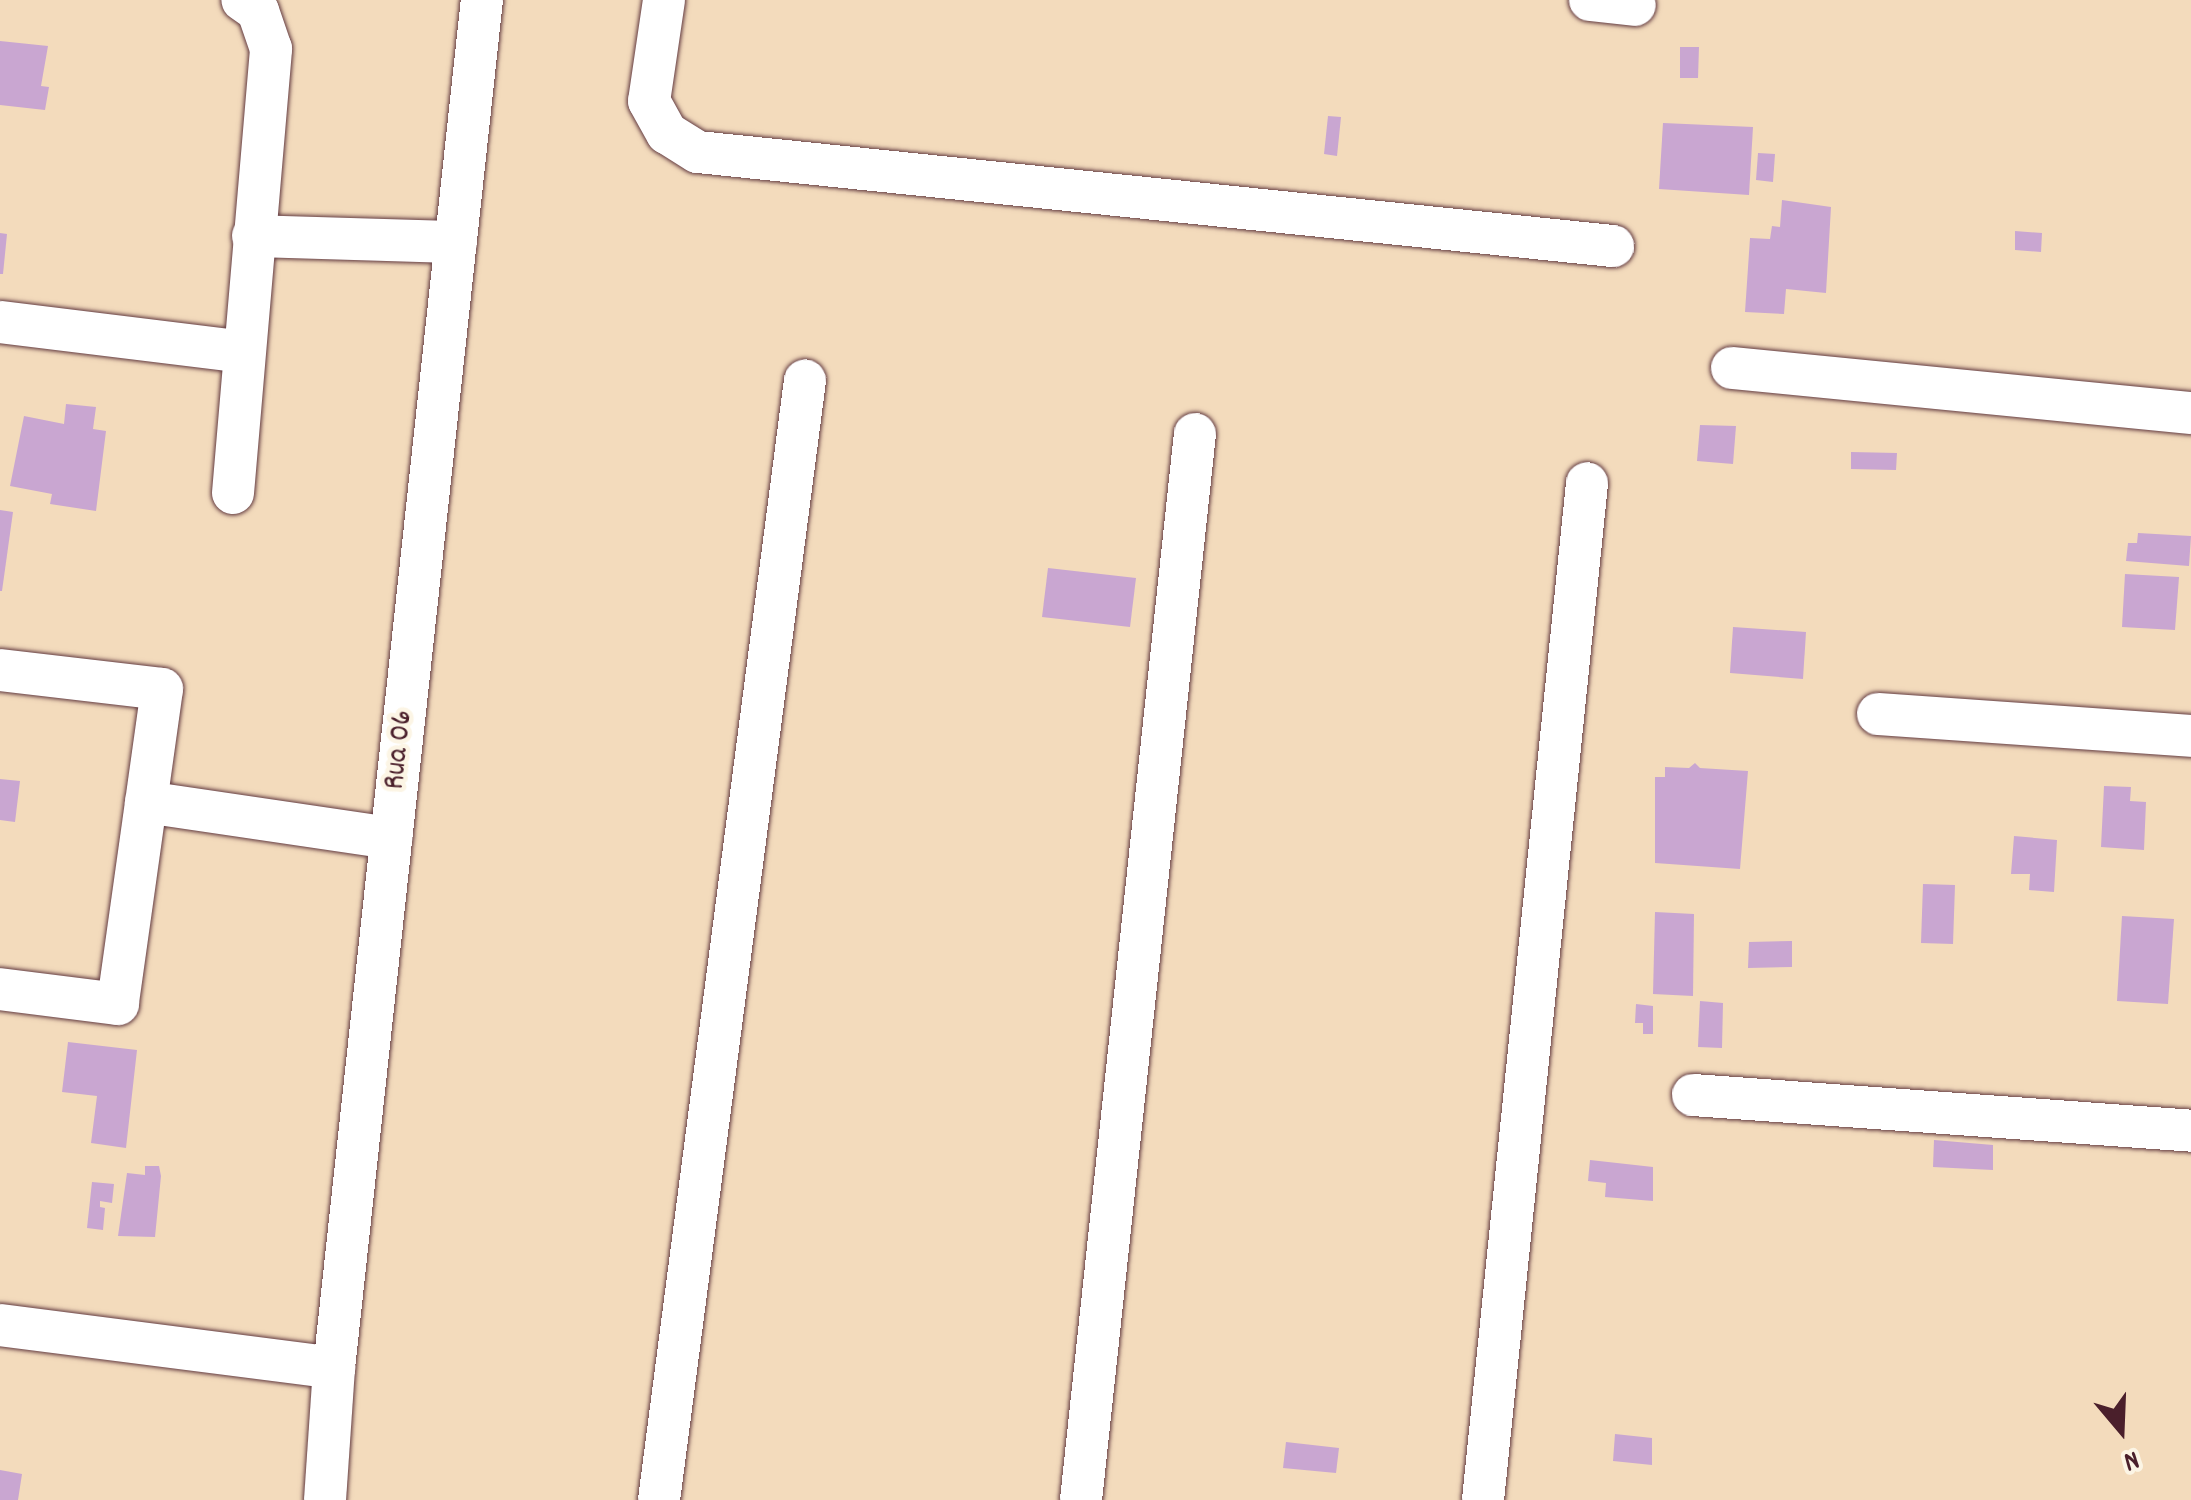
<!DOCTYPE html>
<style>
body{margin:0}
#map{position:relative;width:2191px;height:1500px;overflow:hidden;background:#f3dbbc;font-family:Dekko,sans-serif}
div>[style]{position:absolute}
.building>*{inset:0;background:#c9a6d1}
.roads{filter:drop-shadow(0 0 2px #633b41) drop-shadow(0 0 2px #633b41)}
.street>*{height:42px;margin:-21px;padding:0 21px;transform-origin:21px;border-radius:21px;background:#fff}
span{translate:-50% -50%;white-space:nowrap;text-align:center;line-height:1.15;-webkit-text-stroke:9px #fcf5e5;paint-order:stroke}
.street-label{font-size:30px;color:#4a1f2b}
.north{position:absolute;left:2071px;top:1380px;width:100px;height:100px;-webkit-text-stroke:8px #fcf5e5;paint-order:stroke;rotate:161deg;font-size:28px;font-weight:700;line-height:40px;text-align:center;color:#4a1f2b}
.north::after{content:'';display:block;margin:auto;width:35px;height:45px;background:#4a1f2b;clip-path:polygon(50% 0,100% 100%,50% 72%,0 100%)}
</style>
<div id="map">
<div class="building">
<div style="clip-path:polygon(0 41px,48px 46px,41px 86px,49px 87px,45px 110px,0 105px)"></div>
<div style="clip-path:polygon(1680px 47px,1699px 47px,1698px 78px,1680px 78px)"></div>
<div style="clip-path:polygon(1328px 116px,1341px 117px,1337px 156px,1324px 154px)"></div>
<div style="clip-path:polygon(1663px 123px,1753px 127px,1749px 195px,1659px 189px)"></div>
<div style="clip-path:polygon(1758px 153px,1775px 154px,1773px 182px,1756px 180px)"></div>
<div style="clip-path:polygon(1782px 200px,1831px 207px,1826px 293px,1786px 289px,1784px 314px,1745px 312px,1750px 238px,1770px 239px,1772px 226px,1780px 227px)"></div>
<div style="clip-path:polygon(2015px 231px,2042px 233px,2041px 252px,2015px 250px)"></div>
<div style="clip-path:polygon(0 233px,7px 234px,3px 274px,0 274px)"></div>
<div style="clip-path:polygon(66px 404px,96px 407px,93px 429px,106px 431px,96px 511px,50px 504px,52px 494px,10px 486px,24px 416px,64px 424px)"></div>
<div style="clip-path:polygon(1700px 425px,1736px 426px,1733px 464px,1697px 461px)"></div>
<div style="clip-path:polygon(1851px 452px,1897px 453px,1896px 470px,1851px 469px)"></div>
<div style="clip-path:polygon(0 510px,13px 512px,2px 591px,0 591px)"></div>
<div style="clip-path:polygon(2138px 533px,2191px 536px,2189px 566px,2126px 561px,2128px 543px,2137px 543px)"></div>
<div style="clip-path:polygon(1048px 568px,1136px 578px,1130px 627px,1042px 617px)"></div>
<div style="clip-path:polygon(2125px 574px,2179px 577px,2175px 630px,2122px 627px)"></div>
<div style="clip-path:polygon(1733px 627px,1806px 632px,1803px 679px,1730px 673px)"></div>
<div style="clip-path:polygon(1695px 763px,1700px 768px,1748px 771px,1740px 869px,1655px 863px,1655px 777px,1665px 777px,1665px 767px,1689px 768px)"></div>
<div style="clip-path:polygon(0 779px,20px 781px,15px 822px,0 820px)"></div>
<div style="clip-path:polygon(2104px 786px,2131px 787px,2130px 801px,2146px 802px,2144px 850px,2101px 847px)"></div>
<div style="clip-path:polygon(2014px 836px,2057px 840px,2054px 892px,2029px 890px,2030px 874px,2011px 874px)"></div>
<div style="clip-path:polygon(1923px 884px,1955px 885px,1953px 944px,1921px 943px)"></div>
<div style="clip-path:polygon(1655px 912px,1694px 914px,1693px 996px,1653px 994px)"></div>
<div style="clip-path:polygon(2122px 916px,2174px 919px,2168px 1004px,2117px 1001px)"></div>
<div style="clip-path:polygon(1792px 941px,1792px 967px,1748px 968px,1749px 942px)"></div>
<div style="clip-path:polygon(1700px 1001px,1723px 1003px,1722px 1048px,1698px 1047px)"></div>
<div style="clip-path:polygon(1636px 1004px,1653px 1006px,1653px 1034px,1643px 1034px,1643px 1023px,1635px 1023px)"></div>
<div style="clip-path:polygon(68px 1042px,137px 1050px,126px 1148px,91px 1143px,97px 1096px,62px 1092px)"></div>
<div style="clip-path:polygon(1934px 1140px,1993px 1145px,1993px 1170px,1933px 1167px)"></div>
<div style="clip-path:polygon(1590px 1160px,1653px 1167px,1653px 1201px,1605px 1197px,1606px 1183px,1588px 1181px)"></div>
<div style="clip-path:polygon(145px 1166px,159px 1166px,161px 1176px,155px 1237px,118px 1236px,127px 1173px,145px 1175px)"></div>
<div style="clip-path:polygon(92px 1182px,114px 1184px,112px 1203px,100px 1201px,100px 1207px,105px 1208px,103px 1230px,87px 1228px)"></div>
<div style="clip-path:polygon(1615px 1434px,1652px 1438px,1652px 1465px,1613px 1461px)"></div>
<div style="clip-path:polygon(1286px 1442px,1339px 1448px,1336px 1473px,1283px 1468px)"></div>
<div style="clip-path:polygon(0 1470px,22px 1474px,18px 1500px,0 1500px)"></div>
</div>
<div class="roads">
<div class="street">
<div style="left:664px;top:0;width:102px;rotate:98.4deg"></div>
<div style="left:649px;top:101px;width:37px;rotate:61deg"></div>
<div style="left:667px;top:133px;width:36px;rotate:32deg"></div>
<div style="left:698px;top:152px;width:920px;rotate:5.87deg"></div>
<div style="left:1590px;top:0;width:45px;rotate:6.3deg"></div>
<div style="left:253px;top:236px;width:203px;rotate:1.7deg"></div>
<div style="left:0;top:322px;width:245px;rotate:7deg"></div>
<div style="left:1732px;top:368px;width:461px;rotate:5.6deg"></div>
<div style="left:233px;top:493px;width:446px;rotate:-85.1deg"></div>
<div style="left:271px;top:49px;width:40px;rotate:-108.9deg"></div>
<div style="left:258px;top:11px;width:19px;rotate:-145deg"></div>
<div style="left:0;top:670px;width:163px;rotate:6.7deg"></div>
<div style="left:162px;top:689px;width:318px;rotate:98deg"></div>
<div style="left:118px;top:1004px;width:119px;rotate:-172.8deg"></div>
<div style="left:1878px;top:714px;width:314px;rotate:4deg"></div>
<div style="left:146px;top:802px;width:248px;rotate:8.4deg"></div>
<div style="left:1693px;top:1095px;width:499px;rotate:4.1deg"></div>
<div style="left:0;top:1325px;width:337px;rotate:7.3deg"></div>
<div style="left:325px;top:1500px;width:132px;rotate:-86.1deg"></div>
<div style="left:334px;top:1368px;width:1376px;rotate:-83.83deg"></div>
<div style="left:659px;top:1500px;width:1129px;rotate:-82.57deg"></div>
<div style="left:1081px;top:1500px;width:1072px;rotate:-83.9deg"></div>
<div style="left:1483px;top:1500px;width:1022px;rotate:-84.16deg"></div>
</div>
</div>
<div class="street-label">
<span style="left:401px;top:750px;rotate:-84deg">Rua 06</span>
</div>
<div class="north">N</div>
</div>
